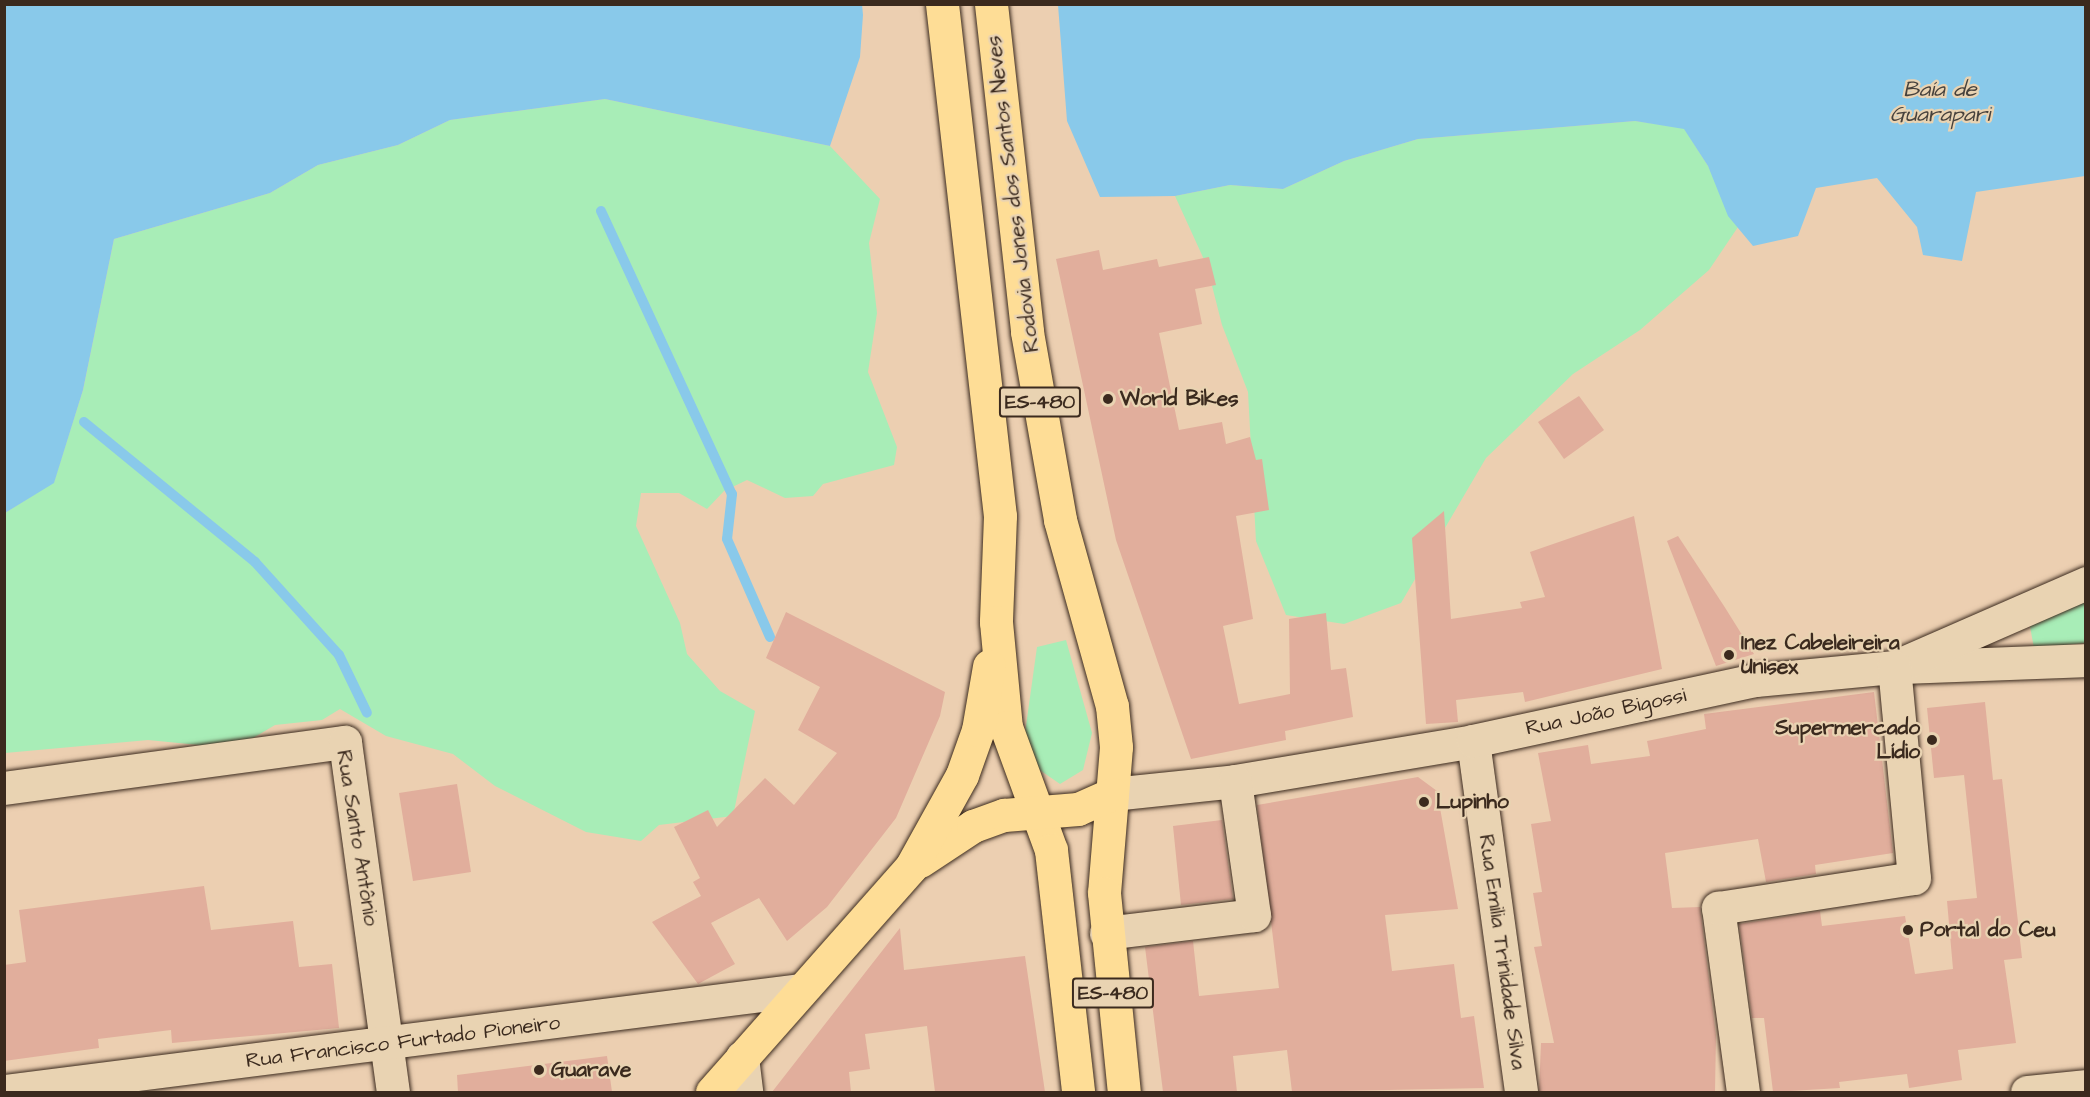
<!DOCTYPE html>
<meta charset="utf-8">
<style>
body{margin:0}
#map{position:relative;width:2090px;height:1097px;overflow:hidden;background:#eccfb1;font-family:"Architects Daughter",sans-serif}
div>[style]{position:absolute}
.green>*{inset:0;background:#a8edb7}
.water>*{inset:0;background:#89c9ea}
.stream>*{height:10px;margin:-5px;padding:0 5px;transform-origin:5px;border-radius:5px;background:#89c9ea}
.building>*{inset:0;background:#e1ae9c}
.roads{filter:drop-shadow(0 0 2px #3b2a1e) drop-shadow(0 0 2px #3b2a1e)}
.minor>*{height:33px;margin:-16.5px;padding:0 16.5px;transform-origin:16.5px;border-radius:16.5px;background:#e9d3b2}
.major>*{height:33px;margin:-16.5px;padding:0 16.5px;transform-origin:16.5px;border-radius:16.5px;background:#fedd96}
.dots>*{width:16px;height:16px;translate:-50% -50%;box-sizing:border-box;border:3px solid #e9d3b2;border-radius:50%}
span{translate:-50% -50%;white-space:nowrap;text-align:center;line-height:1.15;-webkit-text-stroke:4.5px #e9d3b2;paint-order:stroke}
.shield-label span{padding:2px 4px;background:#e9d3b2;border:2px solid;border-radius:4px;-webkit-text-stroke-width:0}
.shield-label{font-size:20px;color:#3b2a1e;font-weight:700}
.street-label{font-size:21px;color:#3b2a1e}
.poi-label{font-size:21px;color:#3b2a1e;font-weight:700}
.left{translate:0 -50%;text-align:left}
.right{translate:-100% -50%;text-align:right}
.water-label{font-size:22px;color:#47423d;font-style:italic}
.frame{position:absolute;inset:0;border:6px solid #3b2a1e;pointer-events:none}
</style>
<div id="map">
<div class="green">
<div style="clip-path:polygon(605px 99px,830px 146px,880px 199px,869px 243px,877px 313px,868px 372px,897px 447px,894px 465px,823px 484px,813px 496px,785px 498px,747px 480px,724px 491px,707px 509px,679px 493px,641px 493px,636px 526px,680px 623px,687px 654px,720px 691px,755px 711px,733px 816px,659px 825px,641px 841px,586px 832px,495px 786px,453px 754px,386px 736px,340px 709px,322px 720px,275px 725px,253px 738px,209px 746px,148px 740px,5px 753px,5px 513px,54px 482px,83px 390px,114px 239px,270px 193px,318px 165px,398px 145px,450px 120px)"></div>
<div style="clip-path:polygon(1635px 121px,1684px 128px,1708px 166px,1738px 227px,1709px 270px,1640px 330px,1573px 374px,1486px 458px,1401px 603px,1344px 624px,1286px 615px,1256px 541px,1248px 392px,1222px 325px,1207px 266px,1175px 196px,1230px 185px,1283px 189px,1344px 161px,1418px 139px)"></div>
<div style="clip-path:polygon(2085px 602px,2085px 643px,2034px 648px,2029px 621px)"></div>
<div style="clip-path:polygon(1066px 640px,1092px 733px,1083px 770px,1060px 784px,1034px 766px,1025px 733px,1037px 647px)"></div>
</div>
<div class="water">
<div style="clip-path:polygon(5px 4px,862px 4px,863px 15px,860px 57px,830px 146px,605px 99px,450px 120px,398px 145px,318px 165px,270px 193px,114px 239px,83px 390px,54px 483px,5px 513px)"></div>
<div style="clip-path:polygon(1058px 5px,2085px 5px,2085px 176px,1976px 192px,1962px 261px,1923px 255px,1917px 227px,1877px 178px,1816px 188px,1798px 236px,1753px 246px,1728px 216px,1708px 166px,1684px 129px,1635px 121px,1418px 139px,1344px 161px,1283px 189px,1230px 185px,1175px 196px,1100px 197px,1067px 121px)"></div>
</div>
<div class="stream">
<div style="left:601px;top:211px;width:312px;rotate:65.2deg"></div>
<div style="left:732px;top:494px;width:45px;rotate:96.3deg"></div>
<div style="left:727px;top:539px;width:107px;rotate:66.3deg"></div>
<div style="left:84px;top:422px;width:221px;rotate:39.3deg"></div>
<div style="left:255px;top:562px;width:125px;rotate:47.9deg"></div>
<div style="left:339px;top:655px;width:64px;rotate:64.2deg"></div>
</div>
<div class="building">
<div style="clip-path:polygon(1099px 250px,1103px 270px,1157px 259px,1159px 267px,1209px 257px,1216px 285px,1195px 289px,1202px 324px,1159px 333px,1179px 430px,1222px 422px,1226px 444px,1250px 437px,1256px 460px,1262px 459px,1269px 510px,1236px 516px,1253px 619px,1223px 626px,1239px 704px,1290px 694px,1289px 619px,1326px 613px,1331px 670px,1346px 668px,1353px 717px,1285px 731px,1286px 740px,1191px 759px,1116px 540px,1056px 259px)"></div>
<div style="clip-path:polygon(1579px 396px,1604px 430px,1564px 459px,1538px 422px)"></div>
<div style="clip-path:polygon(1444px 511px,1451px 619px,1522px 608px,1520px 602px,1545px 597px,1530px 552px,1634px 516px,1662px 669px,1525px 702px,1523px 692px,1456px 700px,1458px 722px,1426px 724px,1412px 538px)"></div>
<div style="clip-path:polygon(1678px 536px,1724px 606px,1754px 654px,1716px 666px,1667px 541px)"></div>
<div style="clip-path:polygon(786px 612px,945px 692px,940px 716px,896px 818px,827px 907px,787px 941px,759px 898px,711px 923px,735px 964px,698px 984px,652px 922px,701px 896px,693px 882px,700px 878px,674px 827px,708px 810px,717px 827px,765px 778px,794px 805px,837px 753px,798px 730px,820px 687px,766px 658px)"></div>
<div style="clip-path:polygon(1874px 692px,1893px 853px,1815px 865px,1816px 874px,1766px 882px,1758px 839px,1665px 853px,1672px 908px,1700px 907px,1716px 1035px,1715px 1092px,1539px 1092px,1541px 1043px,1554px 1043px,1534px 947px,1542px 946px,1533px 893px,1542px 892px,1531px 824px,1551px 821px,1538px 753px,1588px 745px,1591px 764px,1650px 756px,1647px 741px,1706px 729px,1704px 714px)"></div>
<div style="clip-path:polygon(1985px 702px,1993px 780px,2002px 779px,2022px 958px,2004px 960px,2016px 1043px,1958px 1050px,1962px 1080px,1909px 1088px,1907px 1074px,1839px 1082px,1840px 1088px,1773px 1092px,1764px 1018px,1752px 1018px,1739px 924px,1820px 911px,1822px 926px,1905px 916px,1915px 974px,1953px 969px,1947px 901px,1977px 898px,1964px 775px,1934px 778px,1927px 708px)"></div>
<div style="clip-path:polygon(1418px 777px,1437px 791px,1458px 909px,1385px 915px,1392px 971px,1454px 964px,1461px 1018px,1474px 1016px,1484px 1088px,1292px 1092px,1287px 1050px,1233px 1056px,1237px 1092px,1163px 1092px,1145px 947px,1193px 941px,1199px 996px,1279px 988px,1257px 805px)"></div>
<div style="clip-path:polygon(457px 784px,471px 872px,413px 881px,399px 793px)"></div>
<div style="clip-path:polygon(1222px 820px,1233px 899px,1181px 905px,1173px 826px)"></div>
<div style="clip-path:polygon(204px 886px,211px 930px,293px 921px,299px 967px,332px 964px,339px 1028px,172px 1043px,171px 1030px,98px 1039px,99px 1048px,4px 1061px,4px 965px,26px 962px,19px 910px)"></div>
<div style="clip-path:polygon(900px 928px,904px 970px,1025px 956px,1045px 1092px,935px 1092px,927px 1026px,865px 1034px,870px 1069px,849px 1072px,851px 1092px,772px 1092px)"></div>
<div style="clip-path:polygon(607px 1056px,612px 1092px,458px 1092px,457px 1075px)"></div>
</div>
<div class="roads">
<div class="minor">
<div style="left:1905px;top:667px;width:181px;rotate:-2.2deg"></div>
<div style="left:1473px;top:741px;width:354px;rotate:82.2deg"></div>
<div style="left:4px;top:788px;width:344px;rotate:-7.7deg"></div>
<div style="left:345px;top:742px;width:353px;rotate:82.2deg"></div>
<div style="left:1112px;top:794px;width:124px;rotate:-6deg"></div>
<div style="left:1235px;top:781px;width:241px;rotate:-9.5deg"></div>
<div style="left:1473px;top:741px;width:289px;rotate:-12.2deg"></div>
<div style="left:1756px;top:680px;width:139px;rotate:-5.4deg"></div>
<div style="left:1894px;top:667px;width:210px;rotate:-23.6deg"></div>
<div style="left:1106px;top:933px;width:149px;rotate:-6.9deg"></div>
<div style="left:1254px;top:915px;width:135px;rotate:-98.1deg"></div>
<div style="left:742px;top:1057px;width:35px;rotate:83deg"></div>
<div style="left:4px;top:1091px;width:802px;rotate:-7.23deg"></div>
<div style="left:1743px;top:1092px;width:186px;rotate:-97.7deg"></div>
<div style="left:1718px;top:908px;width:198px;rotate:-8.7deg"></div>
<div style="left:1914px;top:878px;width:212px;rotate:-95.4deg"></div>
<div style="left:2027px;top:1092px;width:59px;rotate:-5.8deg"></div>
</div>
<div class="major">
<div style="left:942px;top:4px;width:515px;rotate:83.54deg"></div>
<div style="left:1000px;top:516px;width:106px;rotate:92.2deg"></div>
<div style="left:996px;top:622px;width:105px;rotate:84.6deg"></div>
<div style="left:1006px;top:727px;width:131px;rotate:69.9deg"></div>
<div style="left:1051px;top:850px;width:244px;rotate:83.6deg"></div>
<div style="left:991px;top:4px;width:330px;rotate:83.7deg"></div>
<div style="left:1027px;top:332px;width:191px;rotate:80deg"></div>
<div style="left:1060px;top:520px;width:193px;rotate:74.4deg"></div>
<div style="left:1112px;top:706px;width:41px;rotate:84.4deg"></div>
<div style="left:1116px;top:747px;width:146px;rotate:94.7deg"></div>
<div style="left:1104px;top:893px;width:200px;rotate:84.3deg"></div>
<div style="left:920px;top:861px;width:64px;rotate:-33.4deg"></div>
<div style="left:973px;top:826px;width:33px;rotate:-20deg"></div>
<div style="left:1004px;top:815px;width:74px;rotate:-4.6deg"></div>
<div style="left:1078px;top:809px;width:37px;rotate:-24deg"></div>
<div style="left:712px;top:1092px;width:300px;rotate:-48.5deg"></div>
<div style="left:911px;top:867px;width:105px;rotate:-61deg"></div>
<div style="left:962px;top:775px;width:48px;rotate:-70.4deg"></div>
<div style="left:978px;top:730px;width:65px;rotate:-80.2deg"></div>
</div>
</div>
<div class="dots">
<div style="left:1108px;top:399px;background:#3b2a1e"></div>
<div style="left:1729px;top:655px;background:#3b2a1e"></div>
<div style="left:1932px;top:740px;background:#3b2a1e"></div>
<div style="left:1424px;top:802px;background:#3b2a1e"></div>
<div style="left:1908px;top:930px;background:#3b2a1e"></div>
<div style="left:539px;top:1070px;background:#3b2a1e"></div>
</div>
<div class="shield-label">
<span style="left:1040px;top:402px">ES-480</span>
<span style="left:1113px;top:993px">ES-480</span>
</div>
<div class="street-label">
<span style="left:1013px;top:194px;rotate:-97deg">Rodovia Jones dos Santos Neves</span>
<span style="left:1606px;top:712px;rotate:-12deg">Rua João Bigossi</span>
<span style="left:357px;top:838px;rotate:81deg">Rua Santo Antônio</span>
<span style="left:1502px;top:952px;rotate:82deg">Rua Emilia Trinidade Silva</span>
<span style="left:403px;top:1042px;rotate:-7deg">Rua Francisco Furtado Pioneiro</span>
</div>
<div class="poi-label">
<span class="left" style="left:1120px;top:399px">World Bikes</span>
<span class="left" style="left:1741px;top:655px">Inez Cabeleireira<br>Unisex</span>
<span class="right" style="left:1920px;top:740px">Supermercado<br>Lídio</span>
<span class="left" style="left:1436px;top:802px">Lupinho</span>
<span class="left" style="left:1920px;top:930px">Portal do Ceu</span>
<span class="left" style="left:551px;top:1070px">Guarave</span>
</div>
<div class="water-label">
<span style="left:1940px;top:102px">Baía de<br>Guarapari</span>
</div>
<div class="frame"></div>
</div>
